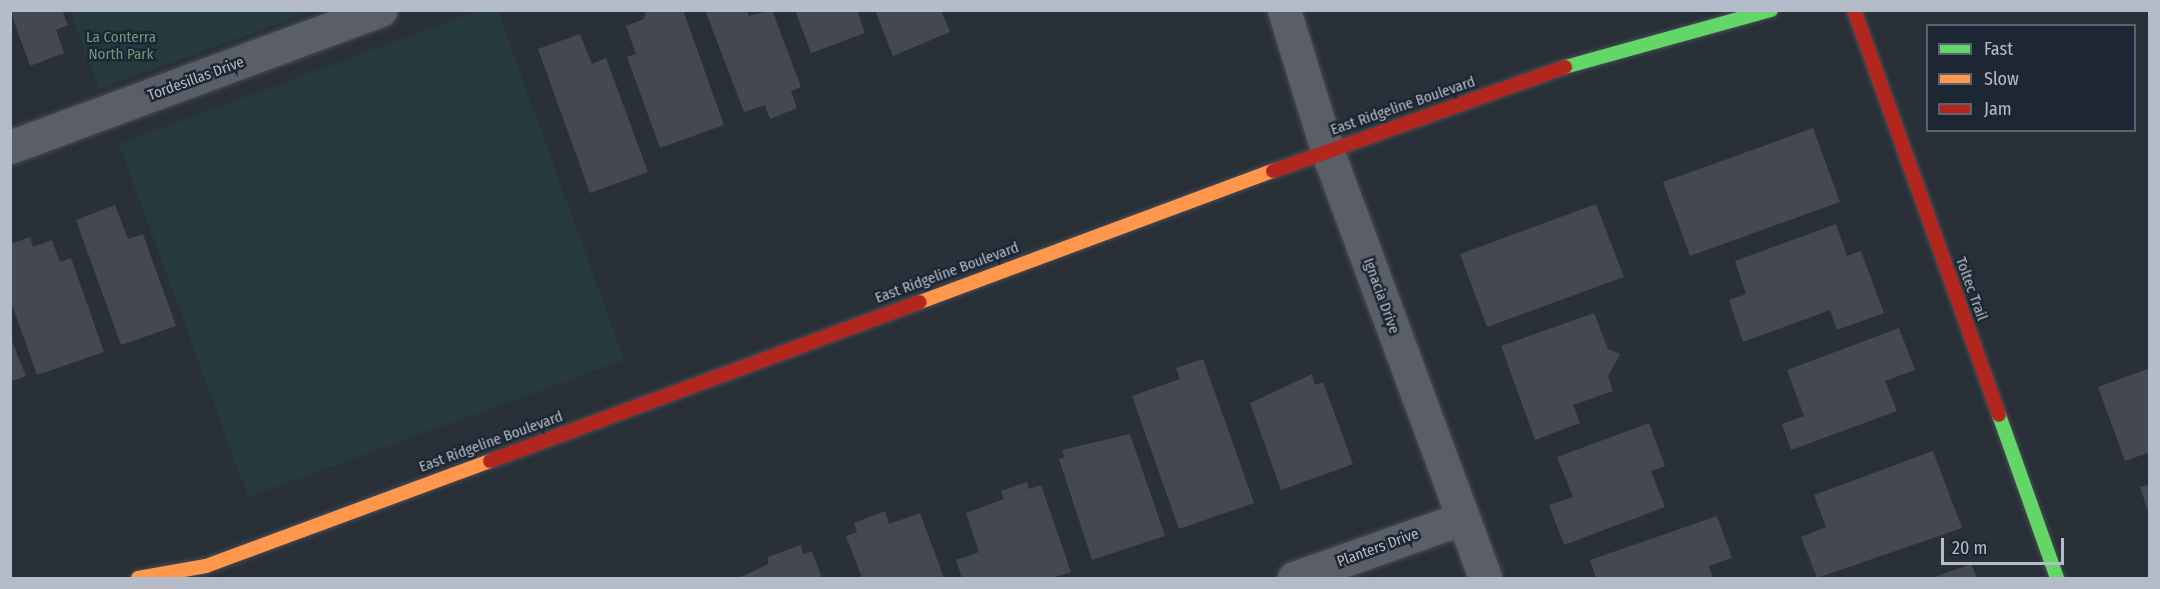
<!DOCTYPE html>
<style>
body{margin:0}
#map{position:relative;width:2160px;height:589px;overflow:hidden;background:#2a3038;font-family:"Fira Sans Condensed",sans-serif}
div>[style]{position:absolute}
.green>*{inset:0;background:#273a3e}
.building>*{inset:0;background:#444950}
.roads{filter:drop-shadow(0 0 2px #484c53) drop-shadow(0 0 2px #484c53)}
.street>*{height:33px;margin:-16.5px;padding:0 16.5px;transform-origin:16.5px;border-radius:16.5px;background:#5a5e66}
.fast>*{height:14px;margin:-7px;padding:0 7px;transform-origin:7px;border-radius:7px;background:#63d668}
.slow>*{height:14px;margin:-7px;padding:0 7px;transform-origin:7px;border-radius:7px;background:#ff974d}
.jam>*{height:14px;margin:-7px;padding:0 7px;transform-origin:7px;border-radius:7px;background:#b3261e}
span{translate:-50% -50%;white-space:nowrap;text-align:center;line-height:1.15;-webkit-text-stroke:5px #1d2633;paint-order:stroke}
.park-label{font-size:15px;color:#6b9a76}
.street-label{font-size:15px;color:#b4bcc9}
.frame{position:absolute;inset:0;border:12px solid #b4bcc9;pointer-events:none}
.legend{position:absolute;left:1926px;top:24px;width:210px;height:108px;box-sizing:border-box;background:#1d2633;border:2px solid #59626f;margin:0;padding:8px 10px;list-style:none;font-size:18px;color:#b4bcc9}
.legend li{display:flex;align-items:center;gap:12px;height:30px}
.legend b{width:30px;border:2px solid #59626f}
.scale{position:absolute;left:1941px;top:538px;width:123px;height:27px;box-sizing:border-box;border:3px solid #b4bcc9;border-top:0;padding-left:8px;font-size:18px;line-height:21px;white-space:nowrap;color:#b4bcc9;-webkit-text-stroke:4px #1d2633;paint-order:stroke}
</style>
<div id="map">
<div class="green">
<div style="clip-path:polygon(70px 11px,70px 10px,313px 11px,99px 89px)"></div>
<div style="clip-path:polygon(478px 11px,498px 11px,624px 360px,248px 497px,119px 144px)"></div>
</div>
<div class="building">
<div style="clip-path:polygon(10px 10px,62px 10px,68px 25px,56px 30px,64px 53px,30px 66px)"></div>
<div style="clip-path:polygon(646px 10px,683px 10px,724px 125px,660px 148px,627px 57px,636px 54px,626px 26px,644px 19px)"></div>
<div style="clip-path:polygon(705px 10px,747px 10px,749px 16px,772px 10px,801px 87px,791px 91px,797px 108px,770px 119px,765px 105px,744px 112px)"></div>
<div style="clip-path:polygon(795px 10px,857px 10px,865px 33px,811px 53px)"></div>
<div style="clip-path:polygon(875px 10px,941px 10px,950px 32px,893px 56px)"></div>
<div style="clip-path:polygon(580px 34px,592px 64px,606px 58px,648px 172px,590px 193px,538px 49px)"></div>
<div style="clip-path:polygon(1813px 128px,1840px 202px,1690px 256px,1663px 182px)"></div>
<div style="clip-path:polygon(1596px 204px,1624px 277px,1487px 327px,1460px 254px)"></div>
<div style="clip-path:polygon(115px 205px,128px 239px,143px 234px,176px 326px,121px 345px,76px 220px)"></div>
<div style="clip-path:polygon(1836px 224px,1847px 256px,1861px 251px,1884px 313px,1837px 330px,1830px 310px,1743px 342px,1729px 300px,1746px 294px,1735px 261px)"></div>
<div style="clip-path:polygon(30px 237px,33px 247px,52px 240px,60px 262px,71px 258px,104px 352px,37px 375px,10px 299px,10px 244px)"></div>
<div style="clip-path:polygon(1594px 313px,1608px 349px,1620px 354px,1608px 376px,1613px 391px,1573px 405px,1580px 423px,1535px 440px,1501px 346px)"></div>
<div style="clip-path:polygon(1899px 328px,1915px 370px,1885px 381px,1897px 411px,1791px 450px,1782px 424px,1804px 416px,1787px 370px)"></div>
<div style="clip-path:polygon(10px 336px,26px 376px,10px 382px)"></div>
<div style="clip-path:polygon(1203px 359px,1254px 503px,1179px 529px,1132px 396px,1180px 379px,1176px 368px)"></div>
<div style="clip-path:polygon(2150px 368px,2150px 452px,2125px 461px,2098px 387px)"></div>
<div style="clip-path:polygon(1312px 374px,1315px 385px,1323px 382px,1353px 464px,1281px 490px,1250px 403px)"></div>
<div style="clip-path:polygon(1649px 423px,1665px 466px,1651px 471px,1665px 507px,1564px 545px,1549px 505px,1573px 497px,1557px 457px)"></div>
<div style="clip-path:polygon(1130px 434px,1165px 536px,1092px 560px,1059px 459px,1065px 457px,1062px 450px)"></div>
<div style="clip-path:polygon(1933px 451px,1962px 528px,1817px 578px,1801px 537px,1826px 527px,1814px 495px)"></div>
<div style="clip-path:polygon(1027px 482px,1029px 489px,1041px 485px,1071px 572px,1052px 578px,962px 578px,956px 560px,979px 552px,966px 513px,1004px 499px,1001px 491px)"></div>
<div style="clip-path:polygon(2150px 484px,2150px 514px,2149px 514px,2140px 487px)"></div>
<div style="clip-path:polygon(885px 511px,889px 524px,920px 513px,944px 578px,862px 578px,846px 536px,857px 532px,854px 523px)"></div>
<div style="clip-path:polygon(1717px 516px,1732px 558px,1709px 566px,1713px 578px,1596px 578px,1590px 560px)"></div>
<div style="clip-path:polygon(801px 545px,803px 554px,812px 551px,822px 578px,739px 578px,768px 564px,768px 557px)"></div>
<div style="clip-path:polygon(1971px 564px,1977px 578px,1932px 578px)"></div>
</div>
<div class="roads">
<div class="street">
<div style="left:1284px;top:10px;width:146px;rotate:72.9deg"></div>
<div style="left:1327px;top:150px;width:456px;rotate:69.7deg"></div>
<div style="left:10px;top:147px;width:395px;rotate:-20.3deg"></div>
<div style="left:1294px;top:578px;width:179px;rotate:-19.5deg"></div>
</div>
<div class="fast">
<div style="left:1565px;top:67px;width:214px;rotate:-15.5deg"></div>
<div style="left:1999px;top:415px;width:173px;rotate:70.4deg"></div>
</div>
<div class="slow">
<div style="left:920px;top:302px;width:377px;rotate:-20.4deg"></div>
<div style="left:138px;top:578px;width:69px;rotate:-10deg"></div>
<div style="left:206px;top:566px;width:303px;rotate:-20.3deg"></div>
</div>
<div class="jam">
<div style="left:1854px;top:10px;width:430px;rotate:70.3deg"></div>
<div style="left:1273px;top:171px;width:310px;rotate:-19.6deg"></div>
<div style="left:490px;top:461px;width:458px;rotate:-20.3deg"></div>
</div>
</div>
<div class="park-label">
<span style="left:121px;top:46px">La Conterra<br>North Park</span>
</div>
<div class="street-label">
<span style="left:196px;top:79px;rotate:-20deg">Tordesillas Drive</span>
<span style="left:1403px;top:106px;rotate:-19deg">East Ridgeline Boulevard</span>
<span style="left:947px;top:273px;rotate:-20deg">East Ridgeline Boulevard</span>
<span style="left:1971px;top:289px;rotate:70deg">Toltec Trail</span>
<span style="left:1381px;top:296px;rotate:70deg">Ignacia Drive</span>
<span style="left:491px;top:442px;rotate:-20deg">East Ridgeline Boulevard</span>
<span style="left:1378px;top:548px;rotate:-20deg">Planters Drive</span>
</div>
<div class="frame"></div>
<ul class="legend">
<li><b style="height:8px;background:#63d668"></b>Fast</li>
<li><b style="height:8px;background:#ff974d"></b>Slow</li>
<li><b style="height:8px;background:#b3261e"></b>Jam</li>
</ul>
<div class="scale">20 m</div>
</div>
